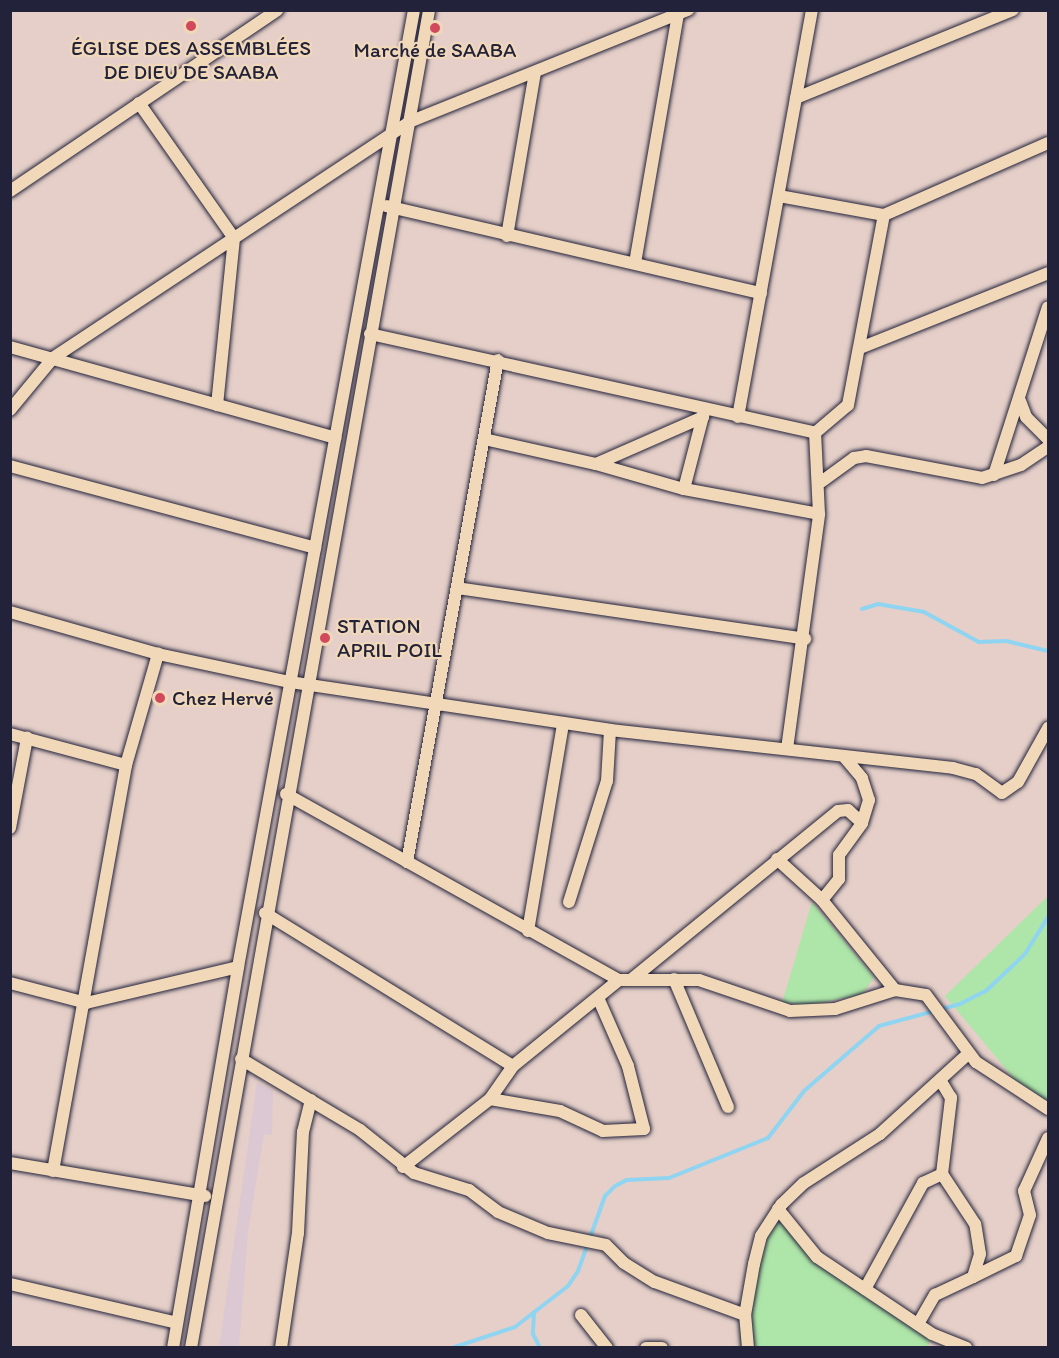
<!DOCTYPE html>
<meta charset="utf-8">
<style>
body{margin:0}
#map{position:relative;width:1059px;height:1358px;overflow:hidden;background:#e5cfc8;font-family:Itim,sans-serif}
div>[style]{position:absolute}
.built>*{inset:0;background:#dcc8d2}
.green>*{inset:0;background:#aee5a8}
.stream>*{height:4px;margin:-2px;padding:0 2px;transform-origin:2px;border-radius:2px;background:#8fd5f1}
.roads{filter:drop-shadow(0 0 2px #22223b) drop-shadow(0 0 2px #22223b)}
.minor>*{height:12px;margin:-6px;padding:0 6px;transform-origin:6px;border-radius:6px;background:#f1d8b9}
.dots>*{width:16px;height:16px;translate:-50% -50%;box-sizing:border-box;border:3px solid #f1d8b9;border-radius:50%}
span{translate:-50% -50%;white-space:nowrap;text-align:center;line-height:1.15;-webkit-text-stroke:4.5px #f1d8b9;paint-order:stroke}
.poi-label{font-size:21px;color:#22223b}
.left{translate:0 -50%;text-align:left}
.frame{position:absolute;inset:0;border:12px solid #22223b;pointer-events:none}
</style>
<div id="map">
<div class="built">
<div style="clip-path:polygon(257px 1083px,273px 1090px,272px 1135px,264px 1134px,248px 1232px,239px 1347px,219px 1347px)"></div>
</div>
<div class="green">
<div style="clip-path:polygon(1048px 896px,1048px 1102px,1020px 1086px,945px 996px)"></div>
<div style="clip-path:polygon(812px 902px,874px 977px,863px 994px,811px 1005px,782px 1003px)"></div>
<div style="clip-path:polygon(779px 1213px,817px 1264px,931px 1336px,928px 1347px,740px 1348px,739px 1332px,763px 1237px)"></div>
</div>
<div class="stream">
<div style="left:862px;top:609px;width:17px;rotate:-17deg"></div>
<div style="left:878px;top:604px;width:47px;rotate:9.9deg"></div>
<div style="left:924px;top:612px;width:63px;rotate:28.6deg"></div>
<div style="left:979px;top:642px;width:27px;rotate:-2deg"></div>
<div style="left:1006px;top:641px;width:43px;rotate:13.4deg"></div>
<div style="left:534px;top:1312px;width:22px;rotate:93deg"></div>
<div style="left:533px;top:1334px;width:16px;rotate:63deg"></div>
<div style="left:452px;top:1348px;width:66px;rotate:-18.4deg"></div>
<div style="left:515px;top:1327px;width:67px;rotate:-37.7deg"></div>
<div style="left:568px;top:1286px;width:18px;rotate:-56deg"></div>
<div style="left:578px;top:1271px;width:80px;rotate:-70.2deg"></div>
<div style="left:605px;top:1196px;width:14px;rotate:-45deg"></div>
<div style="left:615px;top:1186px;width:13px;rotate:-27deg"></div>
<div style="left:627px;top:1180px;width:42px;rotate:-2.7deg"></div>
<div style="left:669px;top:1178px;width:107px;rotate:-22deg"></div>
<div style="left:768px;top:1138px;width:59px;rotate:-52.5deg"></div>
<div style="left:804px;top:1091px;width:99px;rotate:-40.9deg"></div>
<div style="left:879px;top:1026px;width:84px;rotate:-15.2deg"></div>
<div style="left:960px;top:1004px;width:29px;rotate:-27deg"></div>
<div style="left:986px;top:991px;width:54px;rotate:-43.5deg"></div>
<div style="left:1025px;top:954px;width:44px;rotate:-58.1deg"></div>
</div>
<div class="roads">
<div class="minor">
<div style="left:796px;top:98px;width:234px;rotate:-22.1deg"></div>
<div style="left:139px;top:103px;width:165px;rotate:54.9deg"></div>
<div style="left:234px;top:238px;width:168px;rotate:95.8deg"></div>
<div style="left:10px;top:191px;width:323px;rotate:-34.1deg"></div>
<div style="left:779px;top:196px;width:107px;rotate:10.3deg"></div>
<div style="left:884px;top:215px;width:179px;rotate:-23.7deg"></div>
<div style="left:386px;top:206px;width:385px;rotate:13.1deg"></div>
<div style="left:507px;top:236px;width:165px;rotate:-80.3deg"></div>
<div style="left:635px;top:263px;width:253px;rotate:-80.2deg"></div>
<div style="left:370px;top:334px;width:456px;rotate:12.5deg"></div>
<div style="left:815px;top:433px;width:43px;rotate:-40.3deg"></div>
<div style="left:848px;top:405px;width:193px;rotate:-79.3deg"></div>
<div style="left:10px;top:347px;width:338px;rotate:15.6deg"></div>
<div style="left:860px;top:348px;width:202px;rotate:-21.7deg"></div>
<div style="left:1020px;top:401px;width:17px;rotate:69deg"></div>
<div style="left:1026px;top:417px;width:31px;rotate:45deg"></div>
<div style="left:10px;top:410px;width:67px;rotate:-50.4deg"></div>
<div style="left:53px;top:358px;width:427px;rotate:-33.5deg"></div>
<div style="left:409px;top:122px;width:301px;rotate:-21.9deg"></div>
<div style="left:738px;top:417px;width:414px;rotate:-79.7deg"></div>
<div style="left:484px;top:439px;width:115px;rotate:12.6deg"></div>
<div style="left:596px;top:464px;width:91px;rotate:15.9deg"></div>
<div style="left:684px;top:489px;width:137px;rotate:10.5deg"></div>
<div style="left:596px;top:464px;width:117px;rotate:-23.7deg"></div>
<div style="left:10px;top:466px;width:316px;rotate:15deg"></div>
<div style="left:994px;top:475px;width:176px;rotate:-72.2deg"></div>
<div style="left:821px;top:482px;width:41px;rotate:-36deg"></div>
<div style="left:854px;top:458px;width:12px;rotate:-9deg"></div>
<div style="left:866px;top:456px;width:118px;rotate:10.7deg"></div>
<div style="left:982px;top:478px;width:41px;rotate:-18.4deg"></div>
<div style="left:1021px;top:465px;width:32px;rotate:-34deg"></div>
<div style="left:684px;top:489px;width:80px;rotate:-75.4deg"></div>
<div style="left:457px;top:588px;width:352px;rotate:8.3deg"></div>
<div style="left:10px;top:612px;width:154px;rotate:15.8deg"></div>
<div style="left:158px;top:654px;width:135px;rotate:12deg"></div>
<div style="left:290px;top:682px;width:324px;rotate:8.5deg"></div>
<div style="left:610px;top:730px;width:345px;rotate:6.3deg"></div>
<div style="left:953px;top:768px;width:24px;rotate:15deg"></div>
<div style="left:976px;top:774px;width:32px;rotate:36deg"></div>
<div style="left:1002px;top:793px;width:19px;rotate:-35deg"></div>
<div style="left:1018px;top:782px;width:62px;rotate:-60.9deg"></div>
<div style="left:10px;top:734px;width:120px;rotate:15deg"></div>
<div style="left:787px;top:749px;width:237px;rotate:-82.2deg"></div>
<div style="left:819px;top:514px;width:81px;rotate:-92.8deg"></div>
<div style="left:286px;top:794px;width:381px;rotate:29.2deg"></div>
<div style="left:619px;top:980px;width:80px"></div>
<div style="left:699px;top:980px;width:96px;rotate:18.8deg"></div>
<div style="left:790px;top:1011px;width:45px;rotate:-2.5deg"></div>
<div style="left:835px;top:1009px;width:63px;rotate:-17.6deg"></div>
<div style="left:895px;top:990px;width:31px;rotate:9deg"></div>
<div style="left:926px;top:995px;width:84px;rotate:53.3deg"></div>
<div style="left:976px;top:1062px;width:86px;rotate:33.1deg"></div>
<div style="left:10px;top:828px;width:92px;rotate:-79.3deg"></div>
<div style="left:777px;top:859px;width:61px;rotate:42.3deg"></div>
<div style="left:822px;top:900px;width:116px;rotate:51deg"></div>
<div style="left:407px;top:862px;width:510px;rotate:-79.73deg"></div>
<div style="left:822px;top:900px;width:27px;rotate:-51deg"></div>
<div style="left:839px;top:879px;width:24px;rotate:-90deg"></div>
<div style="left:839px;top:855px;width:39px;rotate:-54deg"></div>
<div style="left:862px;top:823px;width:24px;rotate:-73deg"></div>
<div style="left:869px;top:800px;width:23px;rotate:-108deg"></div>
<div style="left:862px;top:778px;width:26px;rotate:-130deg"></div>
<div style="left:569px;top:902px;width:127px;rotate:-72.6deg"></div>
<div style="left:607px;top:781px;width:51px;rotate:-86.6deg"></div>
<div style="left:265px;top:913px;width:291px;rotate:31.7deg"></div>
<div style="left:528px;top:931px;width:211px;rotate:-80.4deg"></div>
<div style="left:632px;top:979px;width:266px;rotate:-39.2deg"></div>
<div style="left:838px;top:811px;width:10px;rotate:-6deg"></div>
<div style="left:848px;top:810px;width:19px;rotate:43deg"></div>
<div style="left:674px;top:979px;width:139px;rotate:67.1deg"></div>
<div style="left:10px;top:983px;width:79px;rotate:14.7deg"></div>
<div style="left:86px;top:1003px;width:156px;rotate:-13.3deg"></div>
<div style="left:241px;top:1059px;width:139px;rotate:30.8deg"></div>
<div style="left:360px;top:1130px;width:69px;rotate:38.5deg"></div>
<div style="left:414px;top:1173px;width:58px;rotate:17.2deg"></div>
<div style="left:469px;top:1190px;width:36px;rotate:37deg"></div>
<div style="left:498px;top:1212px;width:54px;rotate:22.8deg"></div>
<div style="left:548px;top:1233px;width:59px;rotate:11.7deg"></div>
<div style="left:606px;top:1245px;width:25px;rotate:45deg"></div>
<div style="left:624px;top:1263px;width:36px;rotate:32deg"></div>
<div style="left:655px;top:1282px;width:96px;rotate:20.1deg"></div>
<div style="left:490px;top:1099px;width:71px;rotate:9.7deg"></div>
<div style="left:560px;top:1111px;width:47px;rotate:24.9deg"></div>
<div style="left:603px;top:1131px;width:41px;rotate:-2.8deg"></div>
<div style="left:644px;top:1129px;width:65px;rotate:-104.3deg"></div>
<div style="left:628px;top:1066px;width:72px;rotate:-113.7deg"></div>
<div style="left:10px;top:1163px;width:198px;rotate:9.6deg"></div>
<div style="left:403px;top:1167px;width:110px;rotate:-38deg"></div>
<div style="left:490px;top:1099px;width:40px;rotate:-55.1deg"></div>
<div style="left:513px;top:1066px;width:136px;rotate:-39.1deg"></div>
<div style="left:53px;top:1171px;width:413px;rotate:-79.8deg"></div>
<div style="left:126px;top:765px;width:116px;rotate:-73.9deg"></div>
<div style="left:778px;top:1209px;width:62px;rotate:50.9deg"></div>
<div style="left:817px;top:1257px;width:138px;rotate:33.8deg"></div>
<div style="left:932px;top:1334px;width:37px;rotate:22deg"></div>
<div style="left:973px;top:1277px;width:48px;rotate:-26deg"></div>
<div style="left:1016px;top:1256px;width:43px;rotate:-71.1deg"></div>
<div style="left:1030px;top:1215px;width:25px;rotate:-104deg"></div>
<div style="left:1024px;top:1191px;width:58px;rotate:-65.6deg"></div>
<div style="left:10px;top:1284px;width:171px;rotate:13.1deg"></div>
<div style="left:865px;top:1289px;width:121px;rotate:-61.3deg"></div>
<div style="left:923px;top:1183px;width:21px;rotate:-25deg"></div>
<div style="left:581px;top:1315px;width:42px;rotate:51.8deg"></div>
<div style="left:918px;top:1324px;width:34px;rotate:-60deg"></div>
<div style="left:935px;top:1295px;width:42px;rotate:-25.3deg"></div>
<div style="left:973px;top:1277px;width:24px;rotate:-73deg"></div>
<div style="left:980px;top:1254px;width:30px;rotate:-99deg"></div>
<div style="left:975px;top:1224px;width:60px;rotate:-123.4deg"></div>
<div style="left:942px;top:1174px;width:77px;rotate:-83.2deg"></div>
<div style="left:951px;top:1098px;width:21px;rotate:-121deg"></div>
<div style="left:173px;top:1348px;width:387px;rotate:-80.3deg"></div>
<div style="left:238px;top:967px;width:973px;rotate:-79.58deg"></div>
<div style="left:191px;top:1348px;width:1359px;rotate:-79.91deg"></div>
<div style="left:281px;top:1348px;width:116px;rotate:-81.6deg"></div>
<div style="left:298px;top:1233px;width:101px;rotate:-87.2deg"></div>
<div style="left:303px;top:1132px;width:33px;rotate:-76deg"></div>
<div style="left:646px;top:1348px;width:16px"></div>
<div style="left:748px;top:1348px;width:33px;rotate:-95deg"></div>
<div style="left:745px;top:1315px;width:52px;rotate:-80deg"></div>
<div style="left:754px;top:1264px;width:29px;rotate:-76deg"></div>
<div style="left:761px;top:1236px;width:38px;rotate:-57deg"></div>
<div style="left:782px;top:1204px;width:30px;rotate:-44deg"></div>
<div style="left:804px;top:1183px;width:90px;rotate:-32.8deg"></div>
<div style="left:880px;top:1134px;width:120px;rotate:-42.3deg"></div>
</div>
</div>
<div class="dots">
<div style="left:191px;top:26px;background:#d1495b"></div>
<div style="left:435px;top:28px;background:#d1495b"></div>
<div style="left:325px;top:638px;background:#d1495b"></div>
<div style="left:160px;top:698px;background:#d1495b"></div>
</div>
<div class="poi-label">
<span style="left:191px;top:60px">ÉGLISE DES ASSEMBLÉES<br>DE DIEU DE SAABA</span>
<span style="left:435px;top:50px">Marché de SAABA</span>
<span class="left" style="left:337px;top:638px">STATION<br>APRIL POIL</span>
<span class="left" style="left:172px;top:698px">Chez Hervé</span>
</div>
<div class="frame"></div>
</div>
